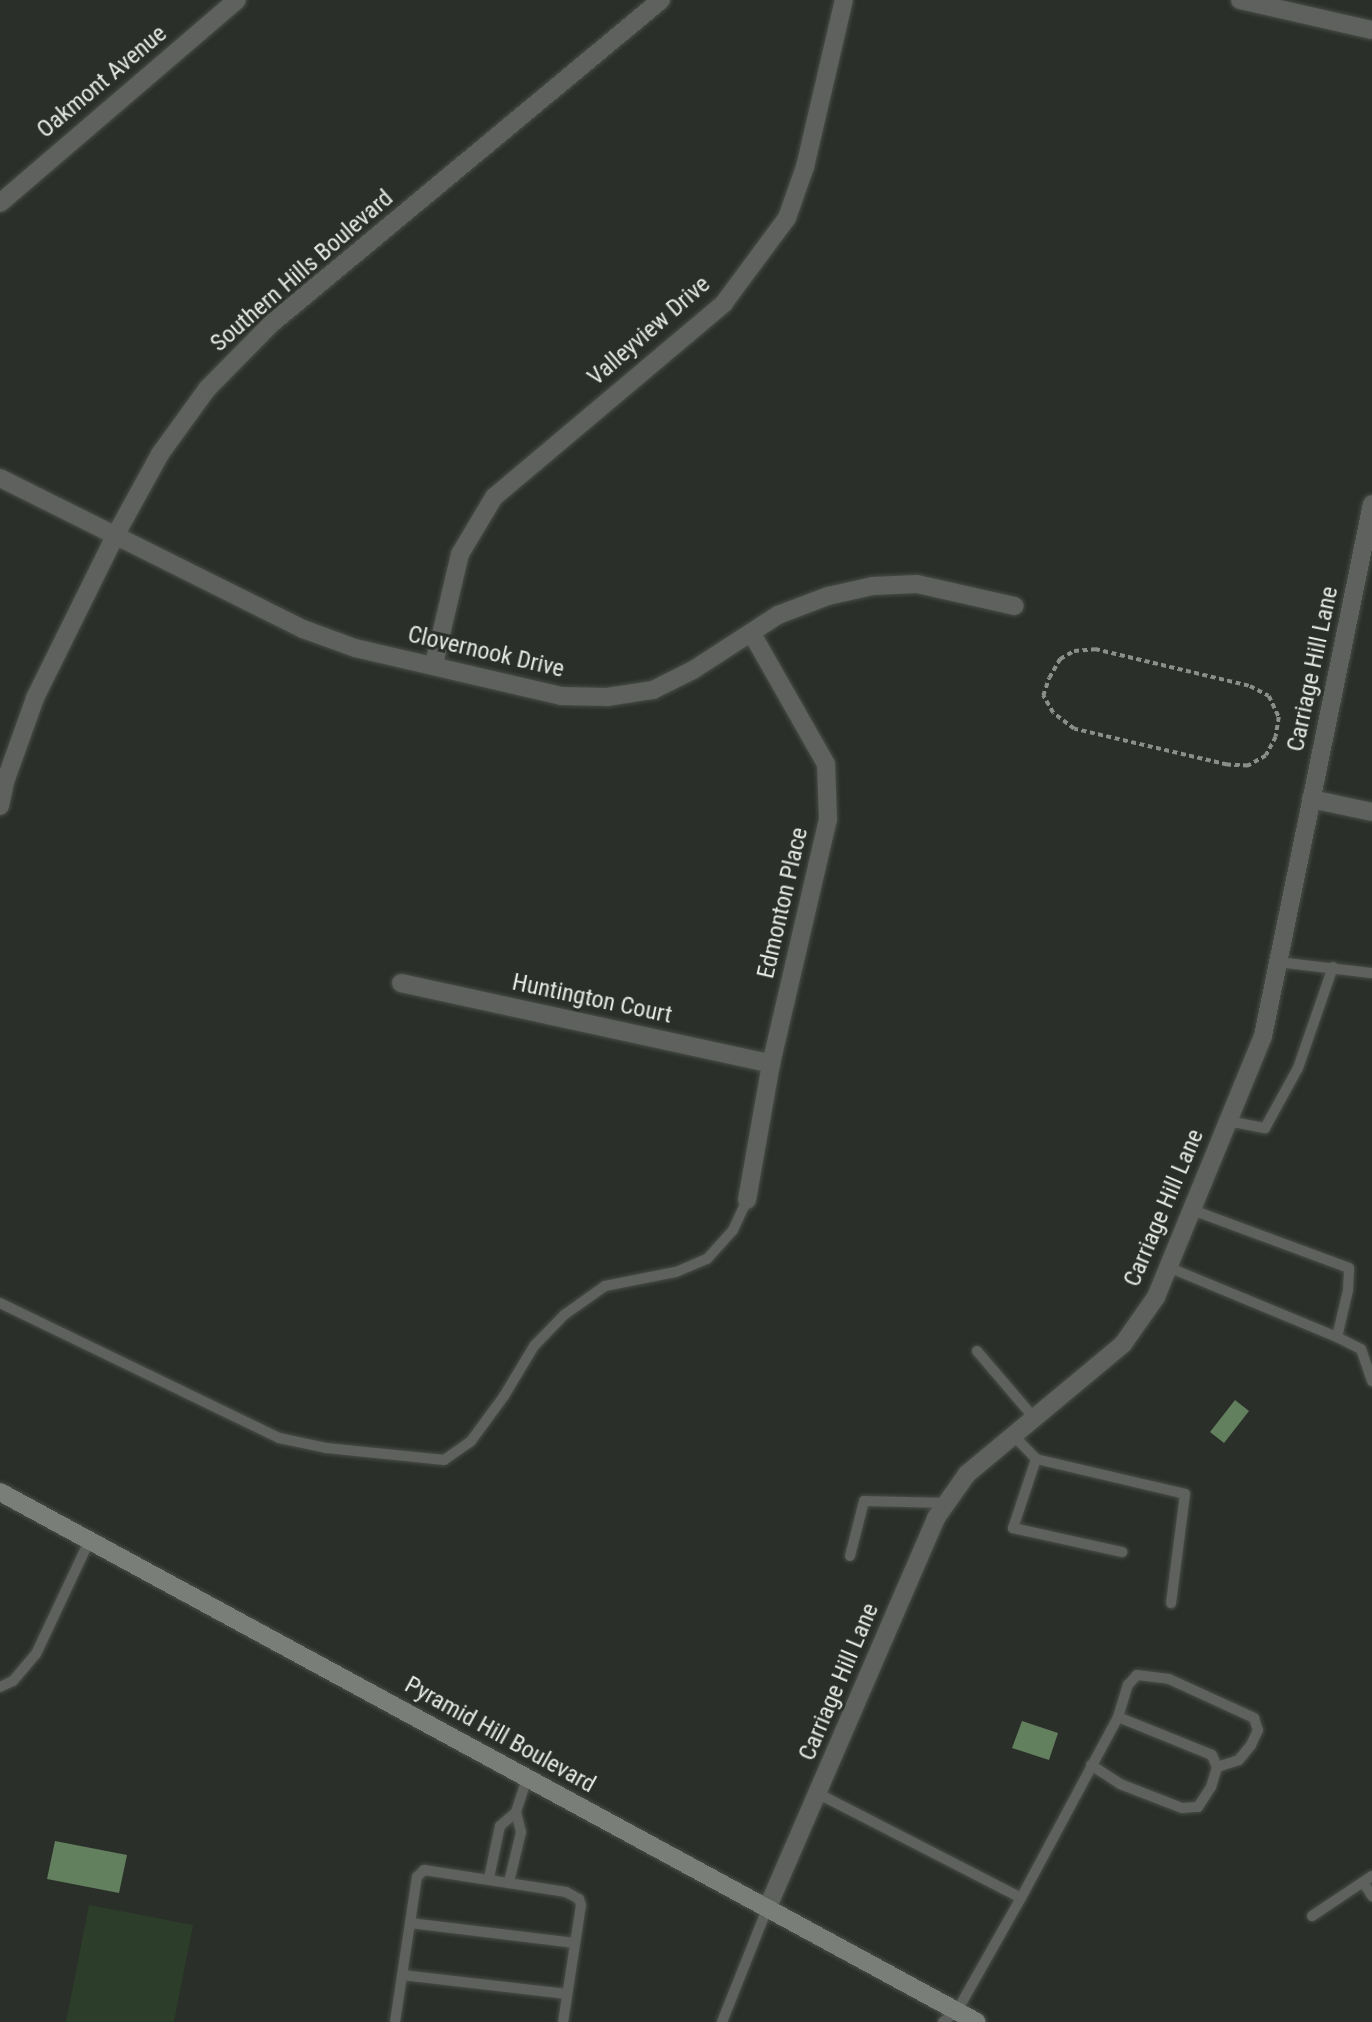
<!DOCTYPE html>
<style>
body{margin:0}
#map{position:relative;width:1372px;height:2022px;overflow:hidden;background:#2a2f29;font-family:"Roboto Condensed",sans-serif}
div>[style]{position:absolute}
.green>*{inset:0;background:#2c3e29}
.water>*{inset:0;background:#62805d}
.path>*{height:3.5px;margin-top:-1.75px;transform-origin:0;background:repeating-linear-gradient(90deg,#8b8f8a 0 5px,transparent 0 8.5px)}
.roads{filter:drop-shadow(0 0 2px #484d47) drop-shadow(0 0 2px #484d47)}
.service>*{height:10px;margin:-5px;padding:0 5px;transform-origin:5px;border-radius:5px;background:#5f615e}
.minor>*{height:18px;margin:-9px;padding:0 9px;transform-origin:9px;border-radius:9px;background:#5f615e}
.secondary>*{height:18px;margin:-9px;padding:0 9px;transform-origin:9px;border-radius:9px;background:#7a7e79}
span{translate:-50% -50%;white-space:nowrap;text-align:center;line-height:1.15;-webkit-text-stroke:6px #2a2f29;paint-order:stroke}
.street-label{font-size:24px;color:#e4e8e4}
</style>
<div id="map">
<div class="green">
<div style="clip-path:polygon(89px 1905px,193px 1925px,174px 2022px,66px 2022px)"></div>
</div>
<div class="water">
<div style="clip-path:polygon(1235px 1400px,1249px 1411px,1224px 1443px,1210px 1432px)"></div>
<div style="clip-path:polygon(1022px 1721px,1058px 1733px,1049px 1760px,1012px 1748px)"></div>
<div style="clip-path:polygon(55px 1841px,127px 1855px,119px 1893px,47px 1879px)"></div>
</div>
<div class="path">
<div style="left:1095px;top:649px;width:159px;rotate:13.4deg"></div>
<div style="left:1250px;top:686px;width:21px;rotate:28deg"></div>
<div style="left:1269px;top:696px;width:23px;rotate:65deg"></div>
<div style="left:1279px;top:717px;width:20px;rotate:99deg"></div>
<div style="left:1276px;top:737px;width:21px;rotate:118deg"></div>
<div style="left:1266px;top:756px;width:21px;rotate:151deg"></div>
<div style="left:1248px;top:766px;width:21px;rotate:-177deg"></div>
<div style="left:1227px;top:765px;width:157px;rotate:-166.8deg"></div>
<div style="left:1074px;top:729px;width:26px;rotate:-143deg"></div>
<div style="left:1053px;top:713px;width:20px;rotate:-120deg"></div>
<div style="left:1043px;top:696px;width:19px;rotate:-72deg"></div>
<div style="left:1049px;top:678px;width:22px;rotate:-60deg"></div>
<div style="left:1060px;top:659px;width:16px;rotate:-30deg"></div>
<div style="left:1074px;top:651px;width:21px;rotate:-5deg"></div>
</div>
<div class="roads">
<div class="service">
<div style="left:1278px;top:962px;width:95px;rotate:6.7deg"></div>
<div style="left:1228px;top:1121px;width:38px;rotate:11deg"></div>
<div style="left:1265px;top:1128px;width:68px;rotate:-61.2deg"></div>
<div style="left:1298px;top:1068px;width:107px;rotate:-70.9deg"></div>
<div style="left:1168px;top:1267px;width:183px;rotate:22.5deg"></div>
<div style="left:1337px;top:1337px;width:48px;rotate:-76.8deg"></div>
<div style="left:1348px;top:1290px;width:22px;rotate:-87deg"></div>
<div style="left:1349px;top:1268px;width:167px;rotate:-159.7deg"></div>
<div style="left:0;top:1303px;width:310px;rotate:25.8deg"></div>
<div style="left:279px;top:1438px;width:48px;rotate:12deg"></div>
<div style="left:326px;top:1448px;width:119px;rotate:5.8deg"></div>
<div style="left:444px;top:1460px;width:33px;rotate:-35deg"></div>
<div style="left:471px;top:1441px;width:56px;rotate:-53.7deg"></div>
<div style="left:504px;top:1396px;width:58px;rotate:-59deg"></div>
<div style="left:534px;top:1346px;width:43px;rotate:-45.9deg"></div>
<div style="left:564px;top:1315px;width:50px;rotate:-35.3deg"></div>
<div style="left:605px;top:1286px;width:72px;rotate:-11.2deg"></div>
<div style="left:676px;top:1272px;width:34px;rotate:-23deg"></div>
<div style="left:707px;top:1259px;width:39px;rotate:-48deg"></div>
<div style="left:733px;top:1230px;width:33px;rotate:-65deg"></div>
<div style="left:1337px;top:1337px;width:27px;rotate:27deg"></div>
<div style="left:1361px;top:1349px;width:34px;rotate:71deg"></div>
<div style="left:977px;top:1351px;width:89px;rotate:49.5deg"></div>
<div style="left:1014px;top:1436px;width:32px;rotate:46deg"></div>
<div style="left:1036px;top:1459px;width:153px;rotate:13.2deg"></div>
<div style="left:1185px;top:1494px;width:110px;rotate:97.3deg"></div>
<div style="left:1036px;top:1459px;width:73px;rotate:108.4deg"></div>
<div style="left:1013px;top:1528px;width:112px;rotate:12.4deg"></div>
<div style="left:850px;top:1556px;width:57px;rotate:-75.7deg"></div>
<div style="left:864px;top:1501px;width:82px;rotate:1.4deg"></div>
<div style="left:0;top:1687px;width:14px;rotate:-25deg"></div>
<div style="left:13px;top:1681px;width:35px;rotate:-50deg"></div>
<div style="left:36px;top:1654px;width:127px;rotate:-64.8deg"></div>
<div style="left:1091px;top:1765px;width:35px;rotate:33deg"></div>
<div style="left:1120px;top:1784px;width:66px;rotate:21.2deg"></div>
<div style="left:1182px;top:1808px;width:16px;rotate:-4deg"></div>
<div style="left:1198px;top:1807px;width:24px;rotate:-57deg"></div>
<div style="left:1211px;top:1787px;width:21px;rotate:-73deg"></div>
<div style="left:1217px;top:1767px;width:13px;rotate:-113deg"></div>
<div style="left:1212px;top:1755px;width:101px;rotate:-158deg"></div>
<div style="left:817px;top:1793px;width:229px;rotate:27.2deg"></div>
<div style="left:516px;top:1812px;width:36px;rotate:-72deg"></div>
<div style="left:1372px;top:1876px;width:11px;rotate:146deg"></div>
<div style="left:1363px;top:1882px;width:17px;rotate:57deg"></div>
<div style="left:489px;top:1878px;width:53px;rotate:-78.1deg"></div>
<div style="left:500px;top:1826px;width:21px;rotate:-41deg"></div>
<div style="left:516px;top:1812px;width:21px;rotate:76deg"></div>
<div style="left:521px;top:1832px;width:51px;rotate:103.5deg"></div>
<div style="left:1312px;top:1916px;width:61px;rotate:-33.7deg"></div>
<div style="left:410px;top:1923px;width:166px;rotate:6.9deg"></div>
<div style="left:402px;top:1975px;width:166px;rotate:6.6deg"></div>
<div style="left:395px;top:2022px;width:147px;rotate:-81.4deg"></div>
<div style="left:417px;top:1877px;width:10px;rotate:-45deg"></div>
<div style="left:424px;top:1870px;width:144px;rotate:8.8deg"></div>
<div style="left:566px;top:1892px;width:15px;rotate:28deg"></div>
<div style="left:579px;top:1899px;width:6px;rotate:72deg"></div>
<div style="left:581px;top:1905px;width:118px;rotate:98.7deg"></div>
<div style="left:722px;top:2022px;width:122px;rotate:-68.3deg"></div>
<div style="left:943px;top:2022px;width:18px;rotate:-38deg"></div>
<div style="left:957px;top:2011px;width:130px;rotate:-60.5deg"></div>
<div style="left:1021px;top:1898px;width:205px;rotate:-61.8deg"></div>
<div style="left:1118px;top:1717px;width:34px;rotate:-73deg"></div>
<div style="left:1128px;top:1685px;width:13px;rotate:-48deg"></div>
<div style="left:1137px;top:1675px;width:32px;rotate:7deg"></div>
<div style="left:1169px;top:1679px;width:94px;rotate:24.6deg"></div>
<div style="left:1254px;top:1718px;width:13px;rotate:72deg"></div>
<div style="left:1258px;top:1730px;width:17px;rotate:115deg"></div>
<div style="left:1251px;top:1745px;width:19px;rotate:129deg"></div>
<div style="left:1239px;top:1760px;width:23px;rotate:162deg"></div>
</div>
<div class="minor">
<div style="left:1240px;top:0;width:135px;rotate:12.8deg"></div>
<div style="left:0;top:203px;width:312px;rotate:-40.6deg"></div>
<div style="left:0;top:478px;width:339px;rotate:26.5deg"></div>
<div style="left:303px;top:629px;width:55px;rotate:20.1deg"></div>
<div style="left:355px;top:648px;width:212px;rotate:13.1deg"></div>
<div style="left:561px;top:696px;width:46px;rotate:1.2deg"></div>
<div style="left:607px;top:697px;width:47px;rotate:-8.7deg"></div>
<div style="left:653px;top:690px;width:45px;rotate:-26.6deg"></div>
<div style="left:693px;top:670px;width:101px;rotate:-32.9deg"></div>
<div style="left:778px;top:615px;width:53px;rotate:-20.8deg"></div>
<div style="left:828px;top:596px;width:46px;rotate:-12.5deg"></div>
<div style="left:873px;top:586px;width:44px;rotate:-2.6deg"></div>
<div style="left:917px;top:584px;width:100px;rotate:12.7deg"></div>
<div style="left:434px;top:664px;width:113px;rotate:-76.7deg"></div>
<div style="left:460px;top:554px;width:66px;rotate:-59.2deg"></div>
<div style="left:494px;top:497px;width:301px;rotate:-40.1deg"></div>
<div style="left:724px;top:303px;width:106px;rotate:-53.5deg"></div>
<div style="left:787px;top:218px;width:54px;rotate:-70.6deg"></div>
<div style="left:805px;top:167px;width:171px;rotate:-76.9deg"></div>
<div style="left:1311px;top:799px;width:62px;rotate:12deg"></div>
<div style="left:0;top:806px;width:25px;rotate:-78deg"></div>
<div style="left:5px;top:782px;width:89px;rotate:-70.3deg"></div>
<div style="left:35px;top:698px;width:181px;rotate:-63.7deg"></div>
<div style="left:115px;top:536px;width:94px;rotate:-61.2deg"></div>
<div style="left:160px;top:454px;width:80px;rotate:-54.1deg"></div>
<div style="left:207px;top:389px;width:91px;rotate:-45.4deg"></div>
<div style="left:271px;top:324px;width:507px;rotate:-39.72deg"></div>
<div style="left:401px;top:983px;width:379px;rotate:12.3deg"></div>
<div style="left:747px;top:1200px;width:138px;rotate:-80deg"></div>
<div style="left:771px;top:1064px;width:251px;rotate:-76.9deg"></div>
<div style="left:828px;top:820px;width:56px;rotate:-92deg"></div>
<div style="left:826px;top:764px;width:150px;rotate:-119.6deg"></div>
<div style="left:767px;top:1909px;width:426px;rotate:-66.6deg"></div>
<div style="left:936px;top:1518px;width:54px;rotate:-54.8deg"></div>
<div style="left:967px;top:1474px;width:203px;rotate:-39.8deg"></div>
<div style="left:1123px;top:1344px;width:57px;rotate:-54.9deg"></div>
<div style="left:1156px;top:1297px;width:282px;rotate:-67.7deg"></div>
<div style="left:1263px;top:1036px;width:543px;rotate:-78.42deg"></div>
</div>
<div class="secondary">
<div style="left:0;top:1492px;width:1111px;rotate:28.48deg"></div>
</div>
</div>
<div class="street-label">
<span style="left:102px;top:82px;rotate:-40deg">Oakmont Avenue</span>
<span style="left:302px;top:271px;rotate:-41deg">Southern Hills Boulevard</span>
<span style="left:649px;top:331px;rotate:-41deg">Valleyview Drive</span>
<span style="left:486px;top:652px;rotate:13deg">Clovernook Drive</span>
<span style="left:1313px;top:669px;rotate:-78deg">Carriage Hill Lane</span>
<span style="left:783px;top:903px;rotate:-77deg">Edmonton Place</span>
<span style="left:592px;top:999px;rotate:12deg">Huntington Court</span>
<span style="left:1164px;top:1208px;rotate:-67deg">Carriage Hill Lane</span>
<span style="left:839px;top:1682px;rotate:-67deg">Carriage Hill Lane</span>
<span style="left:500px;top:1735px;rotate:29deg">Pyramid Hill Boulevard</span>
</div>
</div>
